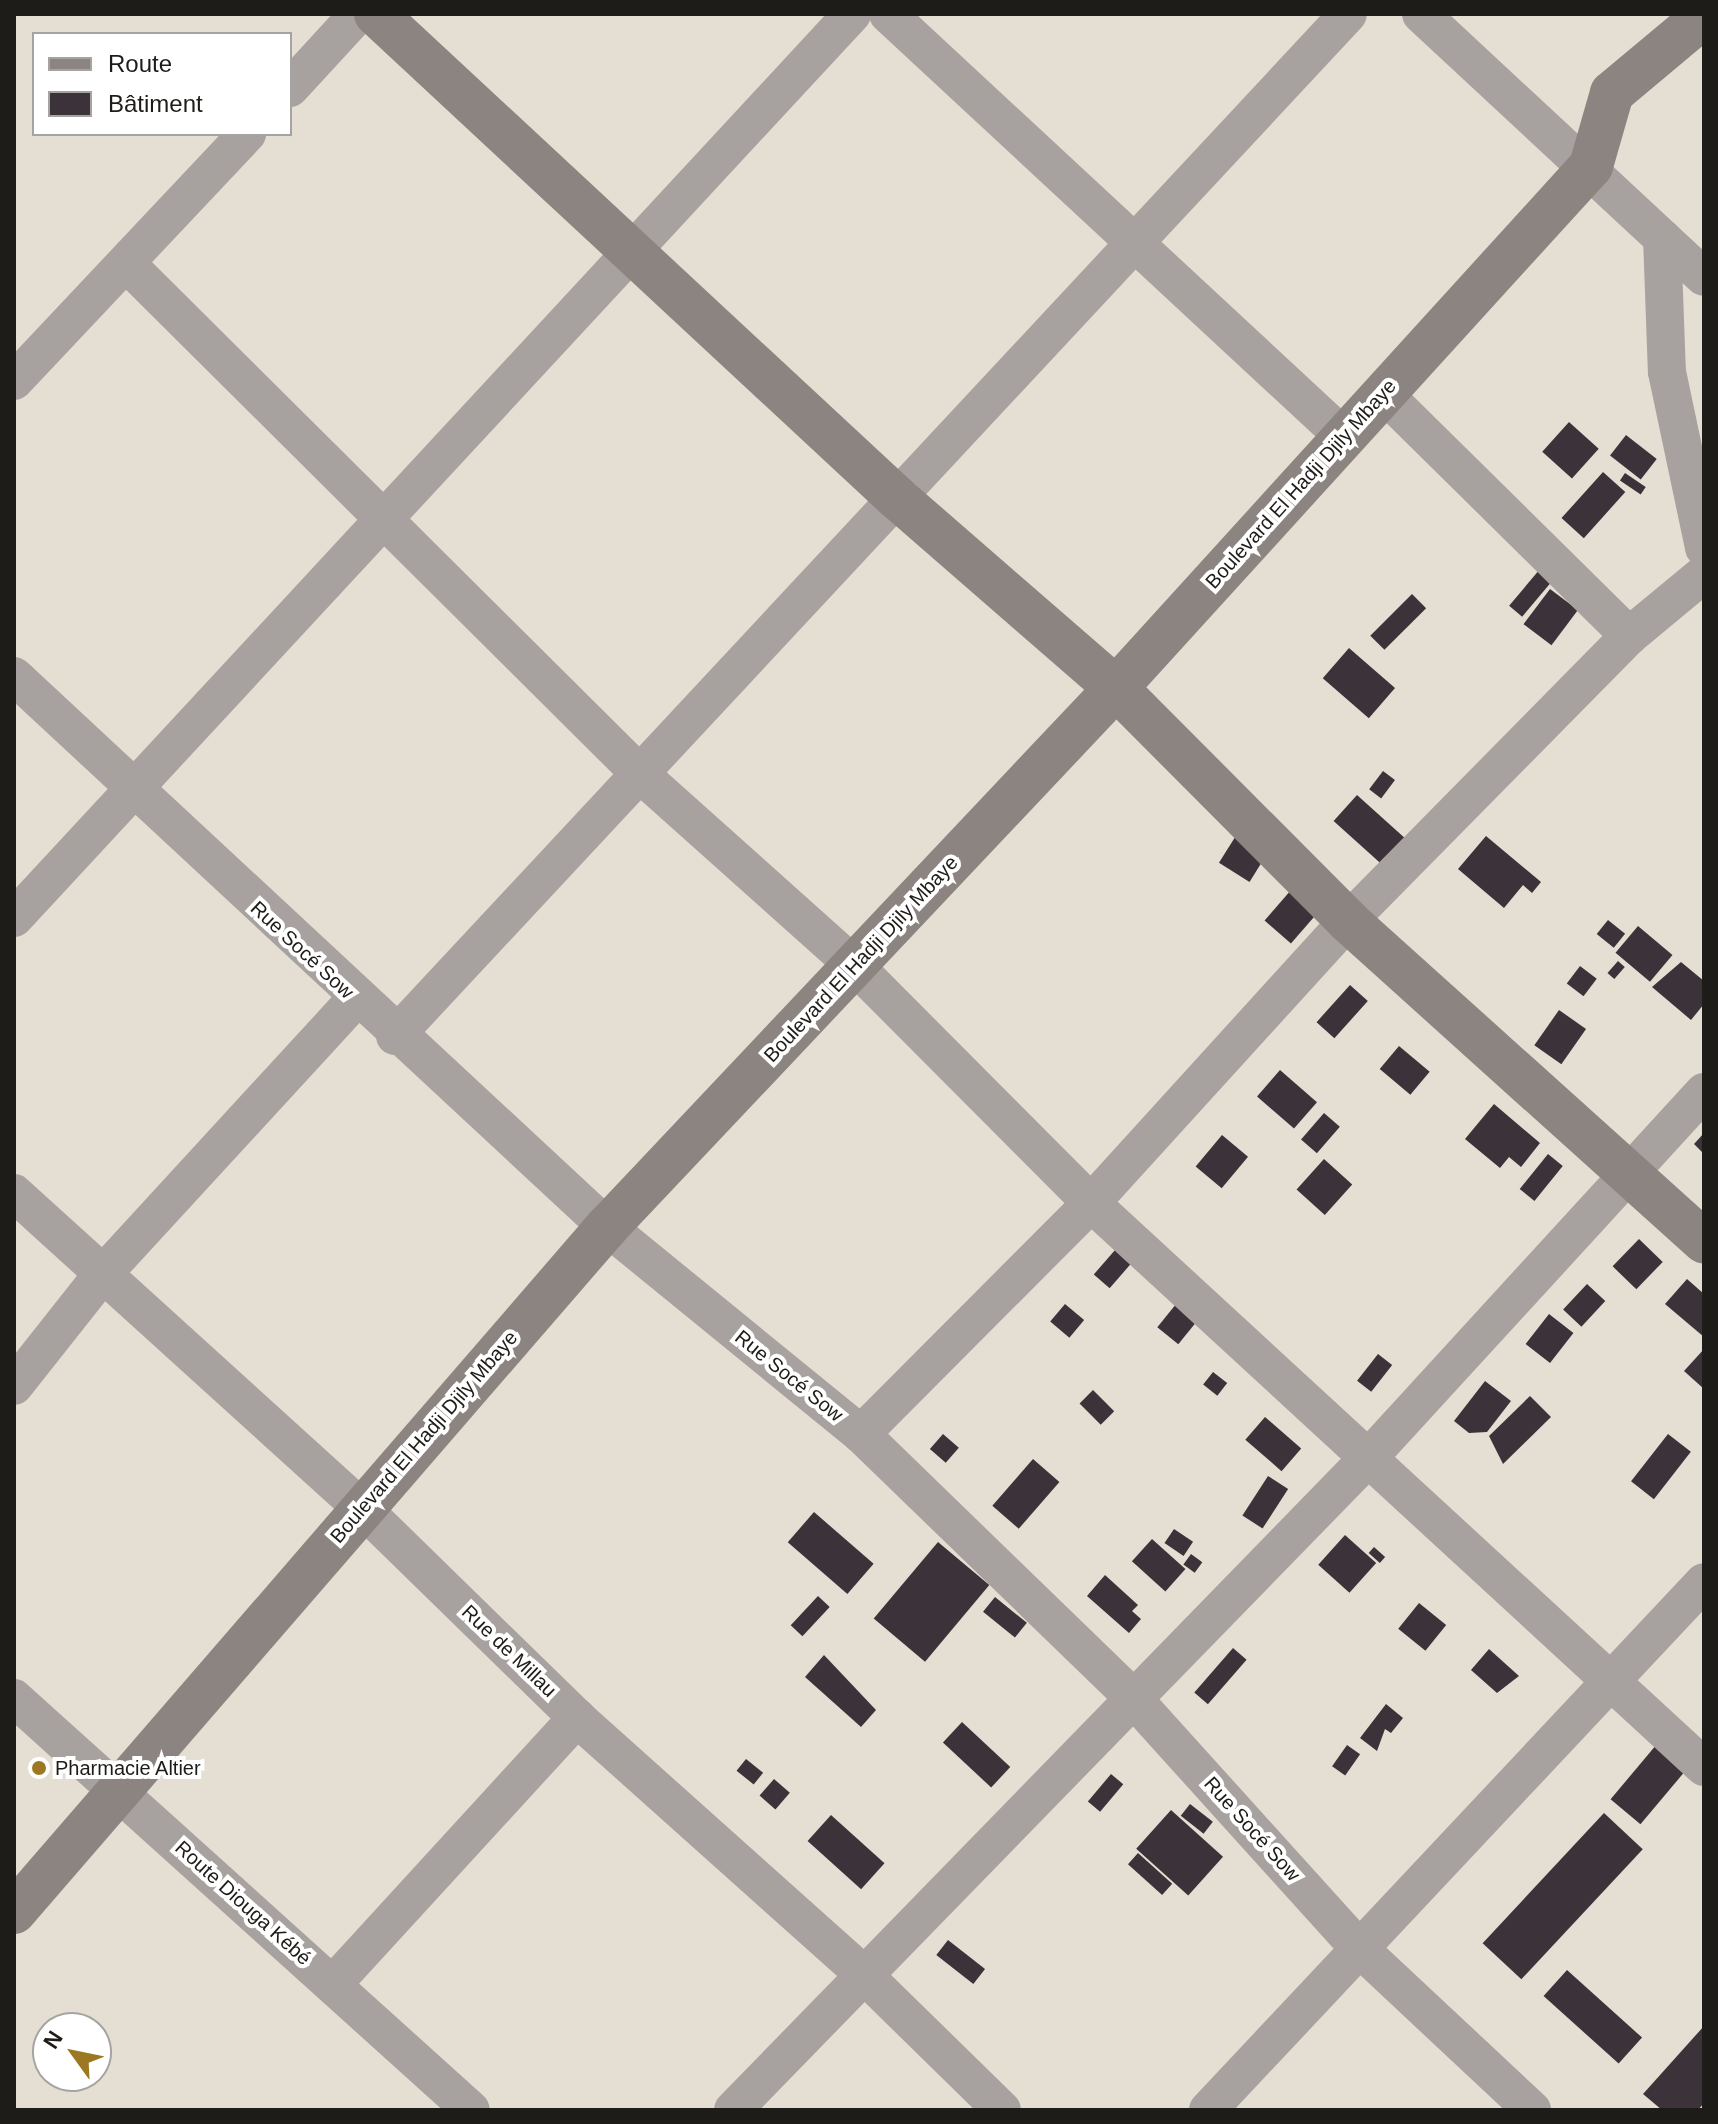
<!DOCTYPE html>
<meta charset="utf-8">
<style>
body{margin:0}
#map{position:relative;width:1718px;height:2124px;overflow:hidden;background:#e5dfd3;font-family:Arial,sans-serif}
div>[style]{position:absolute}
.building>*{inset:0;background:#3c333a;transform-origin:0 0}
.street>*{height:38px;margin:-19px;padding:0 19px;transform-origin:19px;border-radius:19px;background:#a7a29f}
.secondary>*{height:44px;margin:-22px;padding:0 22px;transform-origin:22px;border-radius:22px;background:#8c8480}
.dots>*{width:22px;height:22px;translate:-50% -50%;box-sizing:border-box;border:4px solid #fff;border-radius:50%}
span{translate:-50% -50%;white-space:nowrap;text-align:center;line-height:1.15;-webkit-text-stroke:8px #fff;paint-order:stroke}
.street-label{font-size:20px;color:#1e1c18}
.poi-label{font-size:20px;color:#1e1c18}
.left{translate:0 -50%;text-align:left}
.frame{position:absolute;inset:0;border:16px solid #1e1c18;pointer-events:none}
.legend{position:absolute;left:32px;top:32px;width:260px;height:104px;box-sizing:border-box;background:#fff;border:2px solid #a5a4a3;margin:0;padding:10px 14px;list-style:none;font-size:24px;color:#1e1c18}
.legend li{display:flex;align-items:center;gap:16px;height:40px}
.legend b{width:40px;border:2px solid #a5a4a3}
.north{position:absolute;left:32px;top:2012px;width:80px;height:80px;box-sizing:border-box;background:#fff;border:2px solid #a5a4a3;border-radius:50%;rotate:303deg;font-size:22px;font-weight:700;line-height:32px;text-align:center;color:#1e1c18}
.north::after{content:'';display:block;margin:auto;width:28px;height:36px;background:#9c7823;clip-path:polygon(50% 0,100% 100%,50% 72%,0 100%)}
</style>
<div id="map">
<div class="building">
<i style="left:1569px;top:422px;width:40px;height:40px;rotate:42deg"></i>
<i style="left:1626px;top:435px;width:39px;height:26px;rotate:38deg"></i>
<i style="left:1603px;top:472px;width:30px;height:62px;rotate:42deg"></i>
<i style="left:1625px;top:473px;width:25px;height:9px;rotate:34deg"></i>
<i style="left:1540px;top:569px;width:17px;height:48px;rotate:40deg"></i>
<i style="left:1550px;top:589px;width:35px;height:44px;rotate:37deg"></i>
<i style="left:1412px;top:594px;width:20px;height:59px;rotate:45deg"></i>
<i style="left:1349px;top:648px;width:61px;height:40px;rotate:41deg"></i>
<i style="left:1383px;top:771px;width:15px;height:23px;rotate:37deg"></i>
<i style="left:1357px;top:795px;width:77px;height:35px;rotate:42deg"></i>
<i style="left:1237px;top:834px;width:36px;height:34px;rotate:32deg"></i>
<i style="clip-path:polygon(1486px 836px,1541px 882px,1532px 893px,1523px 885px,1504px 908px,1458px 869px)"></i>
<i style="left:1298px;top:882px;width:35px;height:51px;rotate:41deg"></i>
<i style="left:1608px;top:920px;width:22px;height:18px;rotate:39deg"></i>
<i style="left:1638px;top:926px;width:45px;height:35px;rotate:40deg"></i>
<i style="left:1618px;top:961px;width:9px;height:16px;rotate:41deg"></i>
<i style="clip-path:polygon(1681px 962px,1704px 981px,1704px 1004px,1691px 1020px,1652px 987px)"></i>
<i style="left:1580px;top:966px;width:21px;height:22px;rotate:37deg"></i>
<i style="left:1350px;top:985px;width:24px;height:50px;rotate:42deg"></i>
<i style="left:1559px;top:1010px;width:33px;height:43px;rotate:35deg"></i>
<i style="left:1399px;top:1046px;width:40px;height:30px;rotate:40deg"></i>
<i style="left:1280px;top:1070px;width:49px;height:35px;rotate:41deg"></i>
<i style="clip-path:polygon(1494px 1104px,1540px 1143px,1521px 1167px,1509px 1157px,1500px 1168px,1465px 1139px)"></i>
<i style="left:1324px;top:1113px;width:21px;height:35px;rotate:41deg"></i>
<i style="clip-path:polygon(1704px 1133px,1704px 1154px,1694px 1144px)"></i>
<i style="left:1222px;top:1135px;width:34px;height:41px;rotate:40deg"></i>
<i style="left:1548px;top:1154px;width:19px;height:45px;rotate:39deg"></i>
<i style="left:1324px;top:1159px;width:38px;height:41px;rotate:42deg"></i>
<i style="left:1639px;top:1239px;width:33px;height:38px;rotate:44deg"></i>
<i style="left:1122px;top:1242px;width:21px;height:43px;rotate:41deg"></i>
<i style="clip-path:polygon(1687px 1279px,1704px 1294px,1704px 1337px,1665px 1304px)"></i>
<i style="left:1587px;top:1284px;width:25px;height:35px;rotate:43deg"></i>
<i style="left:1185px;top:1293px;width:27px;height:44px;rotate:39deg"></i>
<i style="left:1065px;top:1304px;width:25px;height:23px;rotate:40deg"></i>
<i style="left:1549px;top:1314px;width:31px;height:38px;rotate:38deg"></i>
<i style="clip-path:polygon(1704px 1349px,1704px 1389px,1684px 1371px)"></i>
<i style="left:1378px;top:1354px;width:18px;height:34px;rotate:38deg"></i>
<i style="left:1213px;top:1372px;width:18px;height:16px;rotate:38deg"></i>
<i style="clip-path:polygon(1485px 1381px,1511px 1401px,1487px 1432px,1469px 1433px,1454px 1421px)"></i>
<i style="left:1093px;top:1390px;width:30px;height:19px;rotate:45deg"></i>
<i style="clip-path:polygon(1530px 1396px,1551px 1417px,1503px 1464px,1489px 1436px)"></i>
<i style="left:1265px;top:1417px;width:48px;height:30px;rotate:41deg"></i>
<i style="left:943px;top:1434px;width:21px;height:20px;rotate:41deg"></i>
<i style="left:1668px;top:1434px;width:29px;height:60px;rotate:38deg"></i>
<i style="left:1033px;top:1459px;width:35px;height:62px;rotate:41deg"></i>
<i style="left:1268px;top:1476px;width:24px;height:47px;rotate:33deg"></i>
<i style="left:814px;top:1512px;width:79px;height:40px;rotate:41deg"></i>
<i style="left:1174px;top:1529px;width:23px;height:17px;rotate:34deg"></i>
<i style="left:1345px;top:1535px;width:42px;height:40px;rotate:42deg"></i>
<i style="left:1152px;top:1539px;width:45px;height:30px;rotate:42deg"></i>
<i style="left:938px;top:1542px;width:67px;height:100px;rotate:40deg"></i>
<i style="left:1374px;top:1547px;width:15px;height:8px;rotate:42deg"></i>
<i style="left:1191px;top:1554px;width:14px;height:13px;rotate:36deg"></i>
<i style="clip-path:polygon(1105px 1575px,1138px 1605px,1132px 1611px,1141px 1619px,1129px 1633px,1087px 1596px)"></i>
<i style="left:818px;top:1596px;width:16px;height:40px;rotate:43deg"></i>
<i style="left:995px;top:1597px;width:41px;height:19px;rotate:39deg"></i>
<i style="left:1419px;top:1603px;width:35px;height:33px;rotate:39deg"></i>
<i style="left:1233px;top:1648px;width:18px;height:59px;rotate:41deg"></i>
<i style="clip-path:polygon(1489px 1649px,1519px 1676px,1497px 1693px,1471px 1670px)"></i>
<i style="clip-path:polygon(824px 1655px,876px 1710px,861px 1727px,805px 1677px)"></i>
<i style="clip-path:polygon(1386px 1704px,1403px 1718px,1391px 1733px,1385px 1729px,1377px 1751px,1360px 1738px)"></i>
<i style="left:962px;top:1722px;width:66px;height:28px;rotate:43deg"></i>
<i style="left:1662px;top:1738px;width:39px;height:80px;rotate:40deg"></i>
<i style="left:1347px;top:1745px;width:16px;height:26px;rotate:35deg"></i>
<i style="left:746px;top:1759px;width:22px;height:15px;rotate:39deg"></i>
<i style="left:1111px;top:1774px;width:16px;height:36px;rotate:40deg"></i>
<i style="left:774px;top:1779px;width:21px;height:22px;rotate:41deg"></i>
<i style="left:1190px;top:1804px;width:29px;height:15px;rotate:38deg"></i>
<i style="left:1171px;top:1810px;width:70px;height:52px;rotate:42deg"></i>
<i style="left:1604px;top:1813px;width:53px;height:178px;rotate:43deg"></i>
<i style="left:831px;top:1815px;width:72px;height:35px;rotate:42deg"></i>
<i style="left:1138px;top:1853px;width:46px;height:15px;rotate:42deg"></i>
<i style="left:948px;top:1940px;width:47px;height:19px;rotate:38deg"></i>
<i style="left:1567px;top:1970px;width:101px;height:35px;rotate:42deg"></i>
<i style="clip-path:polygon(1704px 2026px,1704px 2103px,1698px 2110px,1662px 2110px,1643px 2094px)"></i>
</div>
<div class="street">
<i style="left:888px;top:14px;width:621px;rotate:42.85deg"></i>
<i style="left:1421px;top:14px;width:386px;rotate:42.9deg"></i>
<i style="left:290px;top:88px;width:100px;rotate:-47.4deg"></i>
<i style="left:1662px;top:238px;width:134px;rotate:87.9deg"></i>
<i style="left:1667px;top:372px;width:180px;rotate:78.1deg"></i>
<i style="left:127px;top:264px;width:722px;rotate:44.83deg"></i>
<i style="left:639px;top:773px;width:290px;rotate:41.8deg"></i>
<i style="left:855px;top:966px;width:334px;rotate:45.1deg"></i>
<i style="left:1091px;top:1203px;width:833px;rotate:42.62deg"></i>
<i style="left:14px;top:381px;width:340px;rotate:-46.7deg"></i>
<i style="left:1383px;top:393px;width:346px;rotate:44.6deg"></i>
<i style="left:14px;top:676px;width:809px;rotate:42.9deg"></i>
<i style="left:607px;top:1227px;width:328px;rotate:39.2deg"></i>
<i style="left:861px;top:1434px;width:376px;rotate:44.1deg"></i>
<i style="left:1131px;top:1696px;width:340px;rotate:47.9deg"></i>
<i style="left:1359px;top:1948px;width:237px;rotate:43.1deg"></i>
<i style="left:14px;top:918px;width:1233px;rotate:-47.17deg"></i>
<i style="left:395px;top:1036px;width:1397px;rotate:-47deg"></i>
<i style="left:14px;top:1193px;width:469px;rotate:42.2deg"></i>
<i style="left:362px;top:1508px;width:301px;rotate:44.3deg"></i>
<i style="left:577px;top:1718px;width:382px;rotate:41.8deg"></i>
<i style="left:862px;top:1973px;width:196px;rotate:44.4deg"></i>
<i style="left:14px;top:1386px;width:140px;rotate:-51.7deg"></i>
<i style="left:101px;top:1276px;width:375px;rotate:-47.4deg"></i>
<i style="left:861px;top:1434px;width:326px;rotate:-45.1deg"></i>
<i style="left:1091px;top:1203px;width:382px;rotate:-47.7deg"></i>
<i style="left:1348px;top:921px;width:400px;rotate:-45.4deg"></i>
<i style="left:1629px;top:636px;width:97px;rotate:-39.6deg"></i>
<i style="left:14px;top:1698px;width:615px;rotate:42.04deg"></i>
<i style="left:334px;top:1983px;width:360px;rotate:-47.5deg"></i>
<i style="left:733px;top:2110px;width:916px;rotate:-45.75deg"></i>
<i style="left:1372px;top:1454px;width:491px;rotate:-47.5deg"></i>
<i style="left:1208px;top:2110px;width:724px;rotate:-46.79deg"></i>
</div>
<div class="secondary">
<i style="left:376px;top:14px;width:710px;rotate:42.89deg"></i>
<i style="left:896px;top:497px;width:291px;rotate:41deg"></i>
<i style="left:1116px;top:688px;width:329px;rotate:45.1deg"></i>
<i style="left:1348px;top:921px;width:479px;rotate:42deg"></i>
<i style="left:14px;top:1912px;width:906px;rotate:-49.12deg"></i>
<i style="left:607px;top:1227px;width:741px;rotate:-46.64deg"></i>
<i style="left:1116px;top:688px;width:706px;rotate:-47.7deg"></i>
<i style="left:1591px;top:166px;width:76px;rotate:-74deg"></i>
<i style="left:1612px;top:93px;width:120px;rotate:-39.9deg"></i>
</div>
<div class="dots">
<i style="left:39px;top:1768px;background:#9c7823"></i>
</div>
<div class="street-label">
<span style="left:1301px;top:484px;rotate:-48deg">Boulevard El Hadji Djily Mbaye</span>
<span style="left:302px;top:950px;rotate:43deg">Rue Socé Sow</span>
<span style="left:861px;top:959px;rotate:-47deg">Boulevard El Hadji Djily Mbaye</span>
<span style="left:789px;top:1376px;rotate:39deg">Rue Socé Sow</span>
<span style="left:424px;top:1437px;rotate:-49deg">Boulevard El Hadji Djily Mbaye</span>
<span style="left:509px;top:1651px;rotate:44deg">Rue de Millau</span>
<span style="left:1252px;top:1829px;rotate:48deg">Rue Socé Sow</span>
<span style="left:243px;top:1903px;rotate:42deg">Route Diouga Kébé</span>
</div>
<div class="poi-label">
<span class="left" style="left:55px;top:1768px">Pharmacie Altier</span>
</div>
<div class="frame"></div>
<ul class="legend">
<li><b style="height:10px;background:#8c8480"></b>Route</li>
<li><b style="height:22px;background:#3c333a"></b>Bâtiment</li>
</ul>
<div class="north">N</div>
</div>
